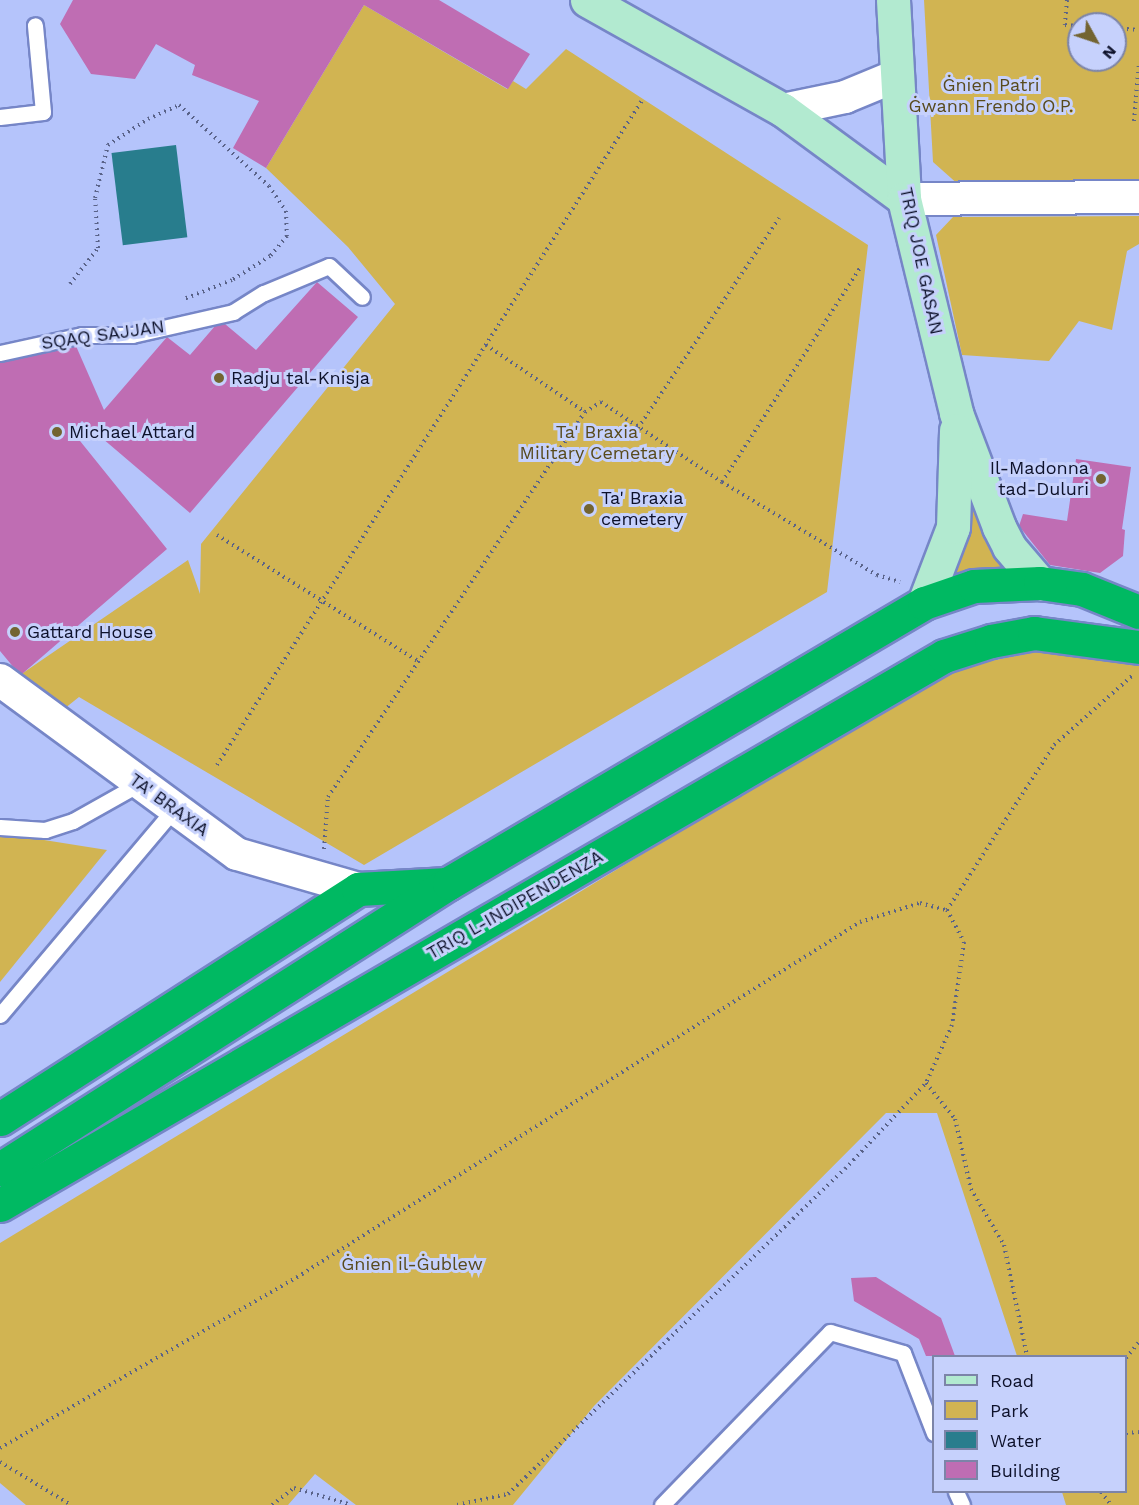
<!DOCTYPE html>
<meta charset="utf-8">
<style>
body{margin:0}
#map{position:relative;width:1139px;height:1505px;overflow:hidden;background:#b5c4fb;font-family:"Work Sans",sans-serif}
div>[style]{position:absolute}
.green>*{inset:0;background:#d1b452}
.water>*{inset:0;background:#287d8d;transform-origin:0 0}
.building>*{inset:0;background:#bf6db3}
.path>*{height:4px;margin-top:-2px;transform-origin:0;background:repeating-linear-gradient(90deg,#596288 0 1.5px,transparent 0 6px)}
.roads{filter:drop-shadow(2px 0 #7686c7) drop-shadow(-2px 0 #7686c7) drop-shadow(0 2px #7686c7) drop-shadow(0 -2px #7686c7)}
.lane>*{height:15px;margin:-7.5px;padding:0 7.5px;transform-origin:7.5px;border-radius:7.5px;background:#fff}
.street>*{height:32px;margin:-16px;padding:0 16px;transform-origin:16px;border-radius:16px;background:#fff}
.secondary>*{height:33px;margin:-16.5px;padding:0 16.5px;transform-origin:16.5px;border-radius:16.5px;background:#b2ead0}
.highway>*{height:33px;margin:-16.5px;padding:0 16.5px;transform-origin:16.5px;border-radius:16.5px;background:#00b962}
.dots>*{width:16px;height:16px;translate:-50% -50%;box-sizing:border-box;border:3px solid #c6d1fc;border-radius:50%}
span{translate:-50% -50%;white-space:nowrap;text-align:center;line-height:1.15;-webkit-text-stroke:6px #c6d1fc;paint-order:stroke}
.park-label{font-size:18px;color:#584a1c}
.street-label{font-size:18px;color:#0d112a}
.poi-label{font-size:18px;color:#0d112a}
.left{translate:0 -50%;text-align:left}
.right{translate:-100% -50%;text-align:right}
.legend{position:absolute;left:932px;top:1355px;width:195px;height:138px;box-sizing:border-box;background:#c6d1fc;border:2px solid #7c84a8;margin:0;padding:8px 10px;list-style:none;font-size:18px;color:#0d112a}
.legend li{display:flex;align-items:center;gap:12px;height:30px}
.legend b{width:30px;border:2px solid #7c84a8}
.north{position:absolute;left:1067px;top:12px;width:60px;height:60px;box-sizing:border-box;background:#c6d1fc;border:2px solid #7c84a8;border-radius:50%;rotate:130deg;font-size:16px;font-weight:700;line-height:24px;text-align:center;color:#0d112a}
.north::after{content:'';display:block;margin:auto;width:21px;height:27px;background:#736431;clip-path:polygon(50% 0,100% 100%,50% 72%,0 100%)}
</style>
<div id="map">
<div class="green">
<i style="clip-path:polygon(evenodd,924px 0,1139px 0,1139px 184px,960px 186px,933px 162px,924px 0,1079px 24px,1115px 24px,1115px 60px,1079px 60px,1079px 24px)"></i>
<i style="clip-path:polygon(364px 5px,507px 89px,513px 81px,526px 89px,566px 49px,868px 245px,827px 592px,364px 865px,79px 697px,54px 717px,20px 675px,188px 560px,200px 594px,201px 544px,395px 304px,348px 247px,266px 168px)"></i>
<i style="clip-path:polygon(1139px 216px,1139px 244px,1127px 251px,1112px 330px,1079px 321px,1049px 361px,962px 355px,936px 235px,953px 217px)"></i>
<i style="clip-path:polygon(964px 456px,980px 526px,1010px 568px,952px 582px,967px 529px)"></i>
<i style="clip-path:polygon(1041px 651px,1139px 660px,1139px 1505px,1066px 1505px,1062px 1492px,1126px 1492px,1126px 1356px,1017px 1356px,937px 1113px,886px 1113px,594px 1406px,513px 1505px,356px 1505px,315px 1474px,288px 1505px,26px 1505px,0 1483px,0 1243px,900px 698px,965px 666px)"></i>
<i style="clip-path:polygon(0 833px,107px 850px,0 982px)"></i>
</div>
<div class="water">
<i style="left:176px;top:145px;width:93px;height:65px;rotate:83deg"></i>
</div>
<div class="building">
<i style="clip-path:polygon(73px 0,439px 0,530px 54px,508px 89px,364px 5px,266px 168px,233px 148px,259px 101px,192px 75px,195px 65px,156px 44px,135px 79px,91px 74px,60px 24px)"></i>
<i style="clip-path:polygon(317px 282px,358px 317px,190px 513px,82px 421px,72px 431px,167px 549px,22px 674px,15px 669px,0 651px,0 363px,76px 346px,104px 410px,167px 337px,190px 355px,215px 326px,225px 324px,256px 350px)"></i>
<i style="clip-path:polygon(1076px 459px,1131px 467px,1122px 529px,1125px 530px,1123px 556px,1100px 573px,1050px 565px,1019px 526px,1023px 514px,1067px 521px)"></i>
<i style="clip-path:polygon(876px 1277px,941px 1318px,955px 1356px,926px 1356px,919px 1339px,854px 1301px,851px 1278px)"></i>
</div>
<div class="path">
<i style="left:1067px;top:0;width:25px;rotate:95deg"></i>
<i style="left:1065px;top:25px;width:14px;rotate:4deg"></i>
<i style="left:1115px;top:28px;width:24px;rotate:5deg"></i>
<i style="left:1134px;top:121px;width:58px;rotate:-85.1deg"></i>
<i style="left:70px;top:284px;width:46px;rotate:-52.1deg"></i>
<i style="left:98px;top:248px;width:50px;rotate:-93.4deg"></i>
<i style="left:95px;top:198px;width:55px;rotate:-76.2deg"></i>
<i style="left:108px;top:145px;width:48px;rotate:-33deg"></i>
<i style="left:148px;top:119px;width:34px;rotate:-24deg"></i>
<i style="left:179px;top:105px;width:121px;rotate:42deg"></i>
<i style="left:269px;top:186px;width:30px;rotate:56deg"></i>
<i style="left:286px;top:211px;width:25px;rotate:88deg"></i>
<i style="left:287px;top:236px;width:26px;rotate:130deg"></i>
<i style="left:270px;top:256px;width:45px;rotate:147.7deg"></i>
<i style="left:232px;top:280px;width:52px;rotate:158.4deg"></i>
<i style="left:486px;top:345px;width:120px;rotate:34.1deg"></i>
<i style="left:585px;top:412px;width:19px;rotate:-32deg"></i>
<i style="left:601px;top:402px;width:145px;rotate:33.5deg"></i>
<i style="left:722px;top:482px;width:181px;rotate:31deg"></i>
<i style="left:877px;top:575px;width:24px;rotate:17deg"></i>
<i style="left:638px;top:428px;width:253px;rotate:-56.1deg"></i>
<i style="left:722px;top:482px;width:257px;rotate:-57.2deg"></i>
<i style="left:217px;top:535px;width:237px;rotate:32.1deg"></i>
<i style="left:217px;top:765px;width:791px;rotate:-57.4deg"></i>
<i style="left:324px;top:849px;width:52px;rotate:-85.6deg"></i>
<i style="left:328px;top:797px;width:463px;rotate:-56.3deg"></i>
<i style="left:947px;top:910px;width:197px;rotate:-57deg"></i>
<i style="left:1054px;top:745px;width:104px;rotate:-41.5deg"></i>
<i style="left:1126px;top:1358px;width:21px;rotate:-51deg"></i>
<i style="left:1126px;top:1433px;width:13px;rotate:-4deg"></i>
<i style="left:0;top:1448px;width:349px;rotate:-29.9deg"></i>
<i style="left:302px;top:1274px;width:660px;rotate:-32.24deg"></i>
<i style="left:860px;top:922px;width:63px;rotate:-17.6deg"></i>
<i style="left:920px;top:903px;width:28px;rotate:15deg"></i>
<i style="left:947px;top:910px;width:36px;rotate:62deg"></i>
<i style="left:964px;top:942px;width:84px;rotate:98.2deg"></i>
<i style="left:952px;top:1025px;width:64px;rotate:114.1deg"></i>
<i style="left:0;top:1462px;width:83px;rotate:31.2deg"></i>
<i style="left:1101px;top:1492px;width:16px;rotate:52deg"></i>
<i style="left:272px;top:1505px;width:28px;rotate:-38deg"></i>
<i style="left:294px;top:1488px;width:60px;rotate:16.3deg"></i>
<i style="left:457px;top:1505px;width:52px;rotate:-12.2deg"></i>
<i style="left:508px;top:1494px;width:468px;rotate:-44deg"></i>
<i style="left:845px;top:1169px;width:118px;rotate:-46.7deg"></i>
<i style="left:926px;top:1083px;width:46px;rotate:51.1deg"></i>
<i style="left:955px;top:1119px;width:72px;rotate:77.1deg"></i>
<i style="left:971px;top:1189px;width:65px;rotate:59.5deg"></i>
<i style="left:1004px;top:1245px;width:113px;rotate:78.3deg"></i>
</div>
<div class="roads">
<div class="lane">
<i style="left:0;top:117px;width:43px;rotate:-6.6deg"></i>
<i style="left:43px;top:112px;width:87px;rotate:-95.3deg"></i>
<i style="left:0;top:353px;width:84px;rotate:-12.4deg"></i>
<i style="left:82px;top:335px;width:50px"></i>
<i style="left:132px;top:335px;width:104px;rotate:-12.8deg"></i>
<i style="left:233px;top:312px;width:36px;rotate:-32deg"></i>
<i style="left:264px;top:293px;width:70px;rotate:-22.6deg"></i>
<i style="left:329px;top:266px;width:45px;rotate:43.2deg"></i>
<i style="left:0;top:827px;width:45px;rotate:3.8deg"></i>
<i style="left:45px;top:830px;width:29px;rotate:-18deg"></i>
<i style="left:73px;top:821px;width:76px;rotate:-29.3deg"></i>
<i style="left:0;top:1015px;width:270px;rotate:-49.8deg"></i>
<i style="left:956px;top:1492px;width:14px;rotate:65deg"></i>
<i style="left:662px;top:1505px;width:241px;rotate:-45.8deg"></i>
<i style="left:830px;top:1332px;width:76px;rotate:16deg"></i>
<i style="left:903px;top:1353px;width:86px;rotate:68.8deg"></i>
</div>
<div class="street">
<i style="left:783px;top:110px;width:63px;rotate:-11.8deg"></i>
<i style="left:845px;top:97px;width:57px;rotate:-22.5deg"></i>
<i style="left:904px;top:199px;width:235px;rotate:-0.5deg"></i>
<i style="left:0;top:680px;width:294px;rotate:36.3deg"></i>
<i style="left:237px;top:854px;width:126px;rotate:16.1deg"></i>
</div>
<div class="secondary">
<i style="left:587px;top:0;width:225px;rotate:29.3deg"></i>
<i style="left:783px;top:110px;width:150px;rotate:36.3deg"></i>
<i style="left:893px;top:0;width:199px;rotate:86.8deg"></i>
<i style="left:904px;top:199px;width:220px;rotate:76.3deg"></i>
<i style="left:956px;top:413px;width:122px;rotate:69.3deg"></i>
<i style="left:999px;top:527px;width:22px;rotate:63deg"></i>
<i style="left:1009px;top:547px;width:48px;rotate:49.3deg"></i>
<i style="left:924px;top:603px;width:81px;rotate:-69.1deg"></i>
<i style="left:953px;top:527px;width:97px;rotate:-88.2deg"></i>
</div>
<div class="highway">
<i style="left:0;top:1119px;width:426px;rotate:-32.7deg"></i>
<i style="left:358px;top:889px;width:89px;rotate:-3.2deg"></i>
<i style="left:0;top:1169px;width:532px;rotate:-32.5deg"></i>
<i style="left:449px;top:883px;width:551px;rotate:-30.52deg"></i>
<i style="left:924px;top:603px;width:53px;rotate:-18.8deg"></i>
<i style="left:974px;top:586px;width:66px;rotate:-2.6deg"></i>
<i style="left:1040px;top:583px;width:42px;rotate:8.1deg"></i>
<i style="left:1082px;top:589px;width:61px;rotate:22deg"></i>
<i style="left:0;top:1205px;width:1092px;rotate:-30.18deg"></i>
<i style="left:944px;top:656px;width:49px;rotate:-17.7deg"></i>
<i style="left:991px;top:641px;width:44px;rotate:-10.5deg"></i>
<i style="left:1034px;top:633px;width:106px;rotate:7.6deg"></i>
</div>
</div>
<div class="dots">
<i style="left:219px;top:378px;background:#736431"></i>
<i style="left:57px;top:432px;background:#736431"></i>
<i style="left:1101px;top:479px;background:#736431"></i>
<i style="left:589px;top:509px;background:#736431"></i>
<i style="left:15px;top:632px;background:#736431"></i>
</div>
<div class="park-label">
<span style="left:991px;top:96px">Ġnien Patri<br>Ġwann Frendo O.P.</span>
<span style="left:597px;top:443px">Ta' Braxia<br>Military Cemetary</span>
<span style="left:412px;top:1264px">Ġnien il-Ġublew</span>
</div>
<div class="street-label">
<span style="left:921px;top:261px;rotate:78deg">TRIQ JOE GASAN</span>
<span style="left:103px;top:335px;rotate:-8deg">SQAQ SAJJAN</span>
<span style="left:169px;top:805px;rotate:36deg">TA' BRAXIA</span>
<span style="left:515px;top:905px;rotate:-30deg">TRIQ L-INDIPENDENZA</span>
</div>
<div class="poi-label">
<span class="left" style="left:231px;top:378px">Radju tal-Knisja</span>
<span class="left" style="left:69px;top:432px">Michael Attard</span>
<span class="right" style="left:1089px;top:479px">Il-Madonna<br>tad-Duluri</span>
<span class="left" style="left:601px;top:509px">Ta' Braxia<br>cemetery</span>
<span class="left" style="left:27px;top:632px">Gattard House</span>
</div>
<ul class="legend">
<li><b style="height:8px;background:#b2ead0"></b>Road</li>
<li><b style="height:16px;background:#d1b452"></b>Park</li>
<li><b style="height:16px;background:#287d8d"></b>Water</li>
<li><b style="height:16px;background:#bf6db3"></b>Building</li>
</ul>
<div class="north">N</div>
</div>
